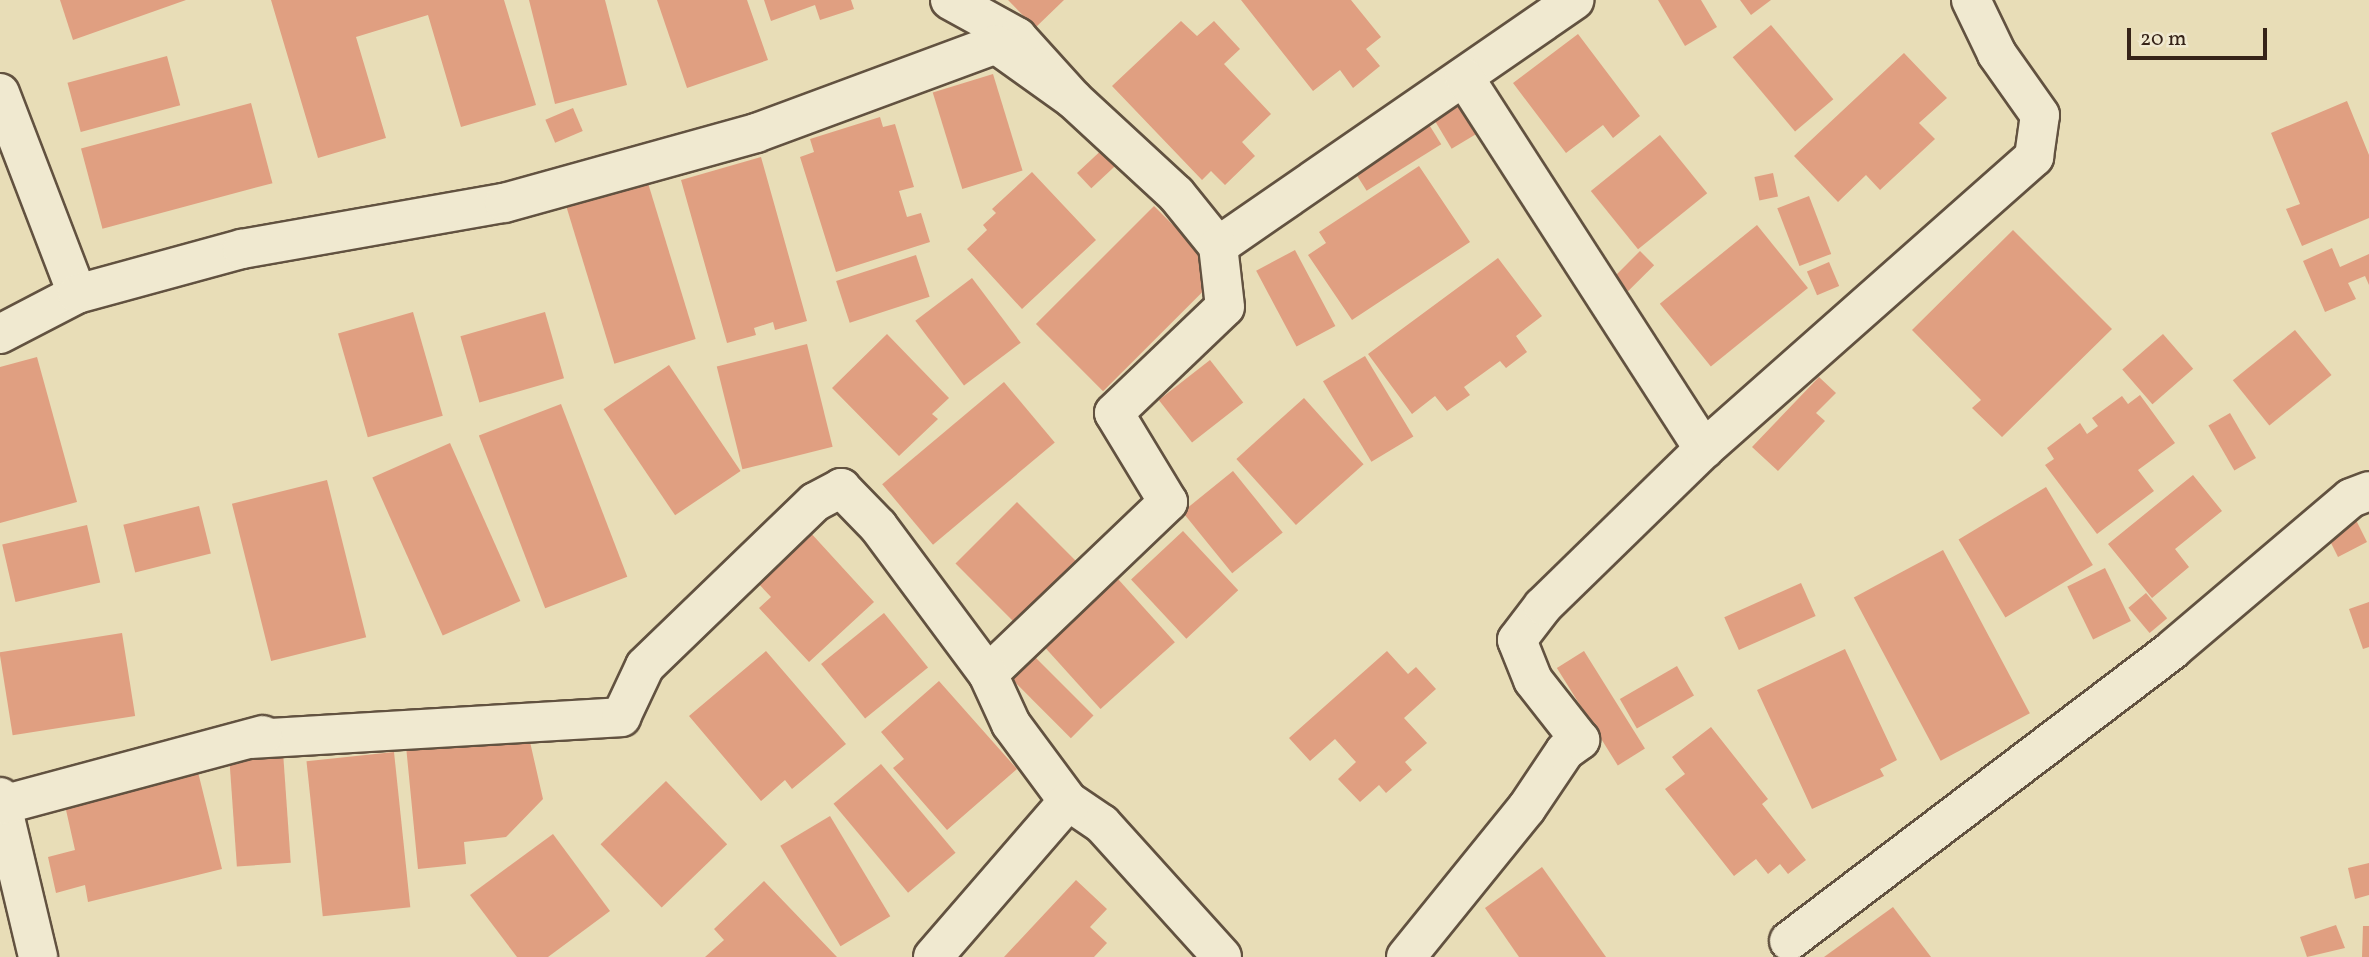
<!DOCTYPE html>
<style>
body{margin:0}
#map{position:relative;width:2369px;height:957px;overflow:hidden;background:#e8ddb7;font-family:Vollkorn,serif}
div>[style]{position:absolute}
.building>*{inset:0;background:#e09f81;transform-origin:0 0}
.roads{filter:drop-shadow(2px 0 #625240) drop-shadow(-2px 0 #625240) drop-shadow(0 2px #625240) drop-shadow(0 -2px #625240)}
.minor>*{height:38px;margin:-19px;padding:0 19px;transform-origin:19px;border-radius:19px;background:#f0e9d0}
span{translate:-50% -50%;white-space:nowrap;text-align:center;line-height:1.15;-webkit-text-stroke:6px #f0e9d0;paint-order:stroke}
.scale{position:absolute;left:2127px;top:28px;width:140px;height:32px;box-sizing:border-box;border:4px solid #362318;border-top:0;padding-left:9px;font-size:21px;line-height:24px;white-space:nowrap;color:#362318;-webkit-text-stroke:5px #f0e9d0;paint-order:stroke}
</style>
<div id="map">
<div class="building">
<i style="clip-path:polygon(60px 0,186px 0,73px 40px)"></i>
<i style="clip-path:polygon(271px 0,504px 0,536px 105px,461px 127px,428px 15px,356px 37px,386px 138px,318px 158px)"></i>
<i style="clip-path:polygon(529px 0,605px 0,627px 85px,555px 104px)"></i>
<i style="clip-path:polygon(657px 0,747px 0,768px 60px,687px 88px)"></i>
<i style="clip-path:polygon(764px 0,851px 0,854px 9px,820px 20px,815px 5px,771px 21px)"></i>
<i style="clip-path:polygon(1008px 0,1064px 0,1035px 28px)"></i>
<i style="clip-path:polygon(1241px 0,1351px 0,1381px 37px,1366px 49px,1380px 66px,1353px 88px,1340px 70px,1313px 91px)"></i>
<i style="clip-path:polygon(1658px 0,1701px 0,1717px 27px,1685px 46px)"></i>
<i style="clip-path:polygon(1740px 0,1771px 0,1751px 15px)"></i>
<i style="clip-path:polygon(1181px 21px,1197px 36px,1214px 21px,1240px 49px,1224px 64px,1271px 114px,1242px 142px,1255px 156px,1225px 185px,1211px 171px,1202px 180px,1112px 86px)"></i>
<i style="left:1771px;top:25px;width:97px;height:50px;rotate:50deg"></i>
<i style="clip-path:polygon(1578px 34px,1640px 116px,1613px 138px,1603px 125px,1566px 153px,1513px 83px)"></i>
<i style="clip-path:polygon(1904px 53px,1947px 98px,1919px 123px,1935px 139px,1880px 190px,1866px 175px,1838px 202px,1794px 156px)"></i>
<i style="left:167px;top:56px;width:51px;height:103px;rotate:75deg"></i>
<i style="left:993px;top:74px;width:101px;height:63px;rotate:73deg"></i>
<i style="left:1459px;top:93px;width:44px;height:35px;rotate:59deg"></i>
<i style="clip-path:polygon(2347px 101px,2369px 155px,2369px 218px,2302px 246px,2286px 209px,2300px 204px,2271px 133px)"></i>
<i style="left:251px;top:103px;width:83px;height:176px;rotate:75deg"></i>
<i style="left:573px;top:108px;width:25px;height:30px;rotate:67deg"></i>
<i style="clip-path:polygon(880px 117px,883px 127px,895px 124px,914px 187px,899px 191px,907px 217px,921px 213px,930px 242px,836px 272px,800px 157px,814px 152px,810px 139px)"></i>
<i style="left:1428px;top:123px;width:25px;height:88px;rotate:58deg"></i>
<i style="left:1660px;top:135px;width:75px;height:89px;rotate:51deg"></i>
<i style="left:1107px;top:145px;width:21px;height:41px;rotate:47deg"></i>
<i style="clip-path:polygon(761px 157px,807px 321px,775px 330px,773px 322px,754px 328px,756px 335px,727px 343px,681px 180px)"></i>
<i style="clip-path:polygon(1419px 166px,1470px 242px,1352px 320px,1308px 255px,1326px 243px,1319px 232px)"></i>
<i style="clip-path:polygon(1032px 172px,1096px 240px,1022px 309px,967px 249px,987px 230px,983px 225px,996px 213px,992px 209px)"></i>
<i style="left:1773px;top:173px;width:24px;height:19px;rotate:78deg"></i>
<i style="left:648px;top:183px;width:163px;height:85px;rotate:73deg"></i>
<i style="left:1809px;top:196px;width:62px;height:34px;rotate:69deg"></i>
<i style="left:1154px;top:206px;width:95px;height:167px;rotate:45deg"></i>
<i style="left:1757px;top:225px;width:81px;height:125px;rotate:51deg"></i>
<i style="clip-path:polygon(2013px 230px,2112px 329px,2002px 437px,1972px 408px,1981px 400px,1912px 330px)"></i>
<i style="clip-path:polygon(2332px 248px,2340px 267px,2369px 254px,2369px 285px,2365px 276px,2348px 283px,2356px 299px,2325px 312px,2303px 261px)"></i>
<i style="left:1295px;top:250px;width:86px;height:44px;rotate:62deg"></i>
<i style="left:1640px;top:251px;width:20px;height:37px;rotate:45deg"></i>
<i style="left:916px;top:255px;width:44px;height:84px;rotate:72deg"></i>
<i style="clip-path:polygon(1498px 258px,1542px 316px,1516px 336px,1527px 352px,1506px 368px,1500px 361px,1464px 387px,1470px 395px,1447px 411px,1435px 396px,1412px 414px,1368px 354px)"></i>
<i style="left:1829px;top:262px;width:26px;height:24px;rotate:67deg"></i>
<i style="left:972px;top:278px;width:81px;height:71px;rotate:53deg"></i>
<i style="left:413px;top:312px;width:108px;height:78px;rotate:74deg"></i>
<i style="left:545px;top:312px;width:69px;height:88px;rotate:74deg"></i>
<i style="left:2295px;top:330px;width:58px;height:80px;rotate:51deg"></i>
<i style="clip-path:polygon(887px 334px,949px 398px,932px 414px,938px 419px,899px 456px,832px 388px)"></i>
<i style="left:2163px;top:334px;width:46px;height:54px;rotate:49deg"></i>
<i style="left:807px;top:344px;width:106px;height:93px;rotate:76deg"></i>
<i style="left:1365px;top:356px;width:94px;height:49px;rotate:59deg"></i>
<i style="clip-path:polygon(37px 357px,77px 502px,0 523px,0 367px)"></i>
<i style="left:1210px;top:360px;width:54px;height:65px;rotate:52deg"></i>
<i style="left:669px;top:365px;width:128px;height:79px;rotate:56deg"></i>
<i style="clip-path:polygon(1819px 377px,1836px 393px,1816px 413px,1825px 421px,1778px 471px,1752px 447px)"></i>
<i style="left:1004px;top:382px;width:79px;height:159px;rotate:50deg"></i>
<i style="clip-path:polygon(2140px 395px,2175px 443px,2138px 470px,2154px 491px,2097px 534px,2045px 465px,2054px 459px,2047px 448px,2080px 423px,2087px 434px,2098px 426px,2092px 418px,2122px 396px,2128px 404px)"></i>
<i style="left:1304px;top:398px;width:89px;height:91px;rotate:48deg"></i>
<i style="left:561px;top:404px;width:185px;height:88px;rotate:69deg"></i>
<i style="left:2230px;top:413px;width:52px;height:25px;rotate:60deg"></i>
<i style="left:450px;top:443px;width:173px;height:85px;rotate:66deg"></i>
<i style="left:1233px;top:471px;width:79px;height:65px;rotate:51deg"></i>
<i style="clip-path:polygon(2193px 475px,2222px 511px,2175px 549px,2189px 567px,2152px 598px,2108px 544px)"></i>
<i style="left:327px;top:480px;width:162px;height:98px;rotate:76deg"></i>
<i style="left:2046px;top:487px;width:91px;height:102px;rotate:59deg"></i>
<i style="left:1017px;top:502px;width:83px;height:87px;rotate:45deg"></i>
<i style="left:199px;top:506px;width:49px;height:78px;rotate:76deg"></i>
<i style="clip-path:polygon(2352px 512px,2367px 542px,2338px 557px,2329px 539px,2343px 531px,2337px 520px)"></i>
<i style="left:87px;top:525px;width:59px;height:87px;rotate:77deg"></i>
<i style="clip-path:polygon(809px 531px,874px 602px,809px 662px,759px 608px,771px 597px,755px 580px)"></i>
<i style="left:1183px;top:531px;width:81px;height:71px;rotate:47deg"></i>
<i style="left:1943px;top:550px;width:185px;height:101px;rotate:62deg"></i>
<i style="left:2105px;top:568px;width:59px;height:42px;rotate:64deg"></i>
<i style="left:1118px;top:579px;width:85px;height:100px;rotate:48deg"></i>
<i style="left:1801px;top:583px;width:36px;height:84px;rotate:66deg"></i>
<i style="left:2146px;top:593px;width:33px;height:23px;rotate:50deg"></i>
<i style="clip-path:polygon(2369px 602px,2369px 647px,2363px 649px,2349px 609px)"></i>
<i style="left:884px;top:613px;width:70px;height:81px;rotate:51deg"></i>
<i style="left:122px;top:633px;width:84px;height:124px;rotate:81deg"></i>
<i style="clip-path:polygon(1845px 649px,1897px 760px,1880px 769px,1884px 776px,1812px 809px,1757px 690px)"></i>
<i style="clip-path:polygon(766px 651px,846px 744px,792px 789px,785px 780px,761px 801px,689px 716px)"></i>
<i style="clip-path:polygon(1387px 651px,1408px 674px,1416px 667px,1436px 689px,1404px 718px,1427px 743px,1405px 762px,1412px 770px,1386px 793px,1379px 785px,1360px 802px,1338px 779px,1356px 762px,1335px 739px,1310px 761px,1289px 738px)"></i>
<i style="left:1584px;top:651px;width:115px;height:32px;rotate:58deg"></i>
<i style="left:1032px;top:654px;width:87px;height:32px;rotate:45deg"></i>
<i style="left:1677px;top:666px;width:34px;height:66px;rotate:60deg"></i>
<i style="clip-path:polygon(939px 681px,1017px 769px,947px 830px,893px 768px,904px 759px,881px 732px)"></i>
<i style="clip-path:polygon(1711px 727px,1768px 799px,1762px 804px,1806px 860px,1788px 874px,1780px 864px,1768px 874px,1756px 859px,1734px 876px,1665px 789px,1685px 774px,1672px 757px)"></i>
<i style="clip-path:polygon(528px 733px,543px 799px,506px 837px,464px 842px,466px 864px,418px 869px,406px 746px)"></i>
<i style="left:283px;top:752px;width:111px;height:54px;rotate:86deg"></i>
<i style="left:394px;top:752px;width:156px;height:88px;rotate:84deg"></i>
<i style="left:881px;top:764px;width:116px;height:62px;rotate:50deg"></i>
<i style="clip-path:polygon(197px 768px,222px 869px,88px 902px,85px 885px,56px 893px,48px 857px,75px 850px,64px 801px)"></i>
<i style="left:666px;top:781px;width:88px;height:91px;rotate:46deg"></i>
<i style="left:830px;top:816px;width:117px;height:58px;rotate:59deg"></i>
<i style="clip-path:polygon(553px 834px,610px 911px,548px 957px,517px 957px,470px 895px)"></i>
<i style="clip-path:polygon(2369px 863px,2369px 895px,2355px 899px,2348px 868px)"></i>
<i style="clip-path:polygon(1542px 867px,1606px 957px,1519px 957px,1485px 908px)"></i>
<i style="clip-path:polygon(1076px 880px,1107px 909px,1090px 927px,1107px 943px,1094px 957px,1004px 957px)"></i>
<i style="clip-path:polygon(764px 881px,837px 957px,705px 957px,724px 940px,714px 929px)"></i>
<i style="clip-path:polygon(1893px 907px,1931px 957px,1824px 957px)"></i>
<i style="clip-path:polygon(2336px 925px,2345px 948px,2307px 957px,2300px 937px)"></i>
<i style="clip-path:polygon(2363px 926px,2369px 926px,2369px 957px,2362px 957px)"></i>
</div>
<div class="roads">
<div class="minor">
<i style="left:950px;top:0;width:77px;rotate:28.9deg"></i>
<i style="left:1017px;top:37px;width:84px;rotate:47.9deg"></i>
<i style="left:1073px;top:99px;width:140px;rotate:42.7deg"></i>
<i style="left:1176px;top:194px;width:67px;rotate:51.1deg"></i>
<i style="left:1218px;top:246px;width:433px;rotate:-34.6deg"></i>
<i style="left:1464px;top:77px;width:443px;rotate:57.2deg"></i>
<i style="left:0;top:93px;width:215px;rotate:69deg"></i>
<i style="left:0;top:334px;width:87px;rotate:-27.5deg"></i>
<i style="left:77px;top:294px;width:171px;rotate:-15.3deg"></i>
<i style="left:242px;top:249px;width:266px;rotate:-10deg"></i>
<i style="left:504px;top:203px;width:262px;rotate:-15.5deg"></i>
<i style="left:756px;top:133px;width:256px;rotate:-20.3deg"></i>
<i style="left:996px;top:44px;width:95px;rotate:35.5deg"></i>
<i style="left:988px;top:674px;width:249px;rotate:-43.7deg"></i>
<i style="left:1168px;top:502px;width:104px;rotate:-121.2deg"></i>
<i style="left:1114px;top:413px;width:153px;rotate:-43.7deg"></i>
<i style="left:1225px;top:307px;width:61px;rotate:-96.5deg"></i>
<i style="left:252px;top:739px;width:370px;rotate:-3.4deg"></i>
<i style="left:621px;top:717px;width:56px;rotate:-64.8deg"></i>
<i style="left:645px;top:666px;width:236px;rotate:-44deg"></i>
<i style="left:815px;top:502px;width:30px;rotate:-28deg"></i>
<i style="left:841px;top:488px;width:53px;rotate:45.8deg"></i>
<i style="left:878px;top:526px;width:184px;rotate:53.4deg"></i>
<i style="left:988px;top:674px;width:55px;rotate:65.3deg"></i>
<i style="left:1011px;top:724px;width:96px;rotate:53.5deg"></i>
<i style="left:1068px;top:801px;width:41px;rotate:34.1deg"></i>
<i style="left:1102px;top:824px;width:179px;rotate:47.9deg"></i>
<i style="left:0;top:797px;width:164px;rotate:76.6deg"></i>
<i style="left:2px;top:805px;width:270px;rotate:-15deg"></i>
<i style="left:1789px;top:941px;width:482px;rotate:-37.2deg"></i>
<i style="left:2173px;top:649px;width:233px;rotate:-40.3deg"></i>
<i style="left:2351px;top:498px;width:19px;rotate:-21deg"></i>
<i style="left:933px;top:957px;width:206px;rotate:-49.1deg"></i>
<i style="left:1406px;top:957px;width:191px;rotate:-51deg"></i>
<i style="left:1526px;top:809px;width:70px;rotate:-56.1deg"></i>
<i style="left:1565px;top:751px;width:19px;rotate:-36deg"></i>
<i style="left:1580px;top:740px;width:76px;rotate:-128.1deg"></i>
<i style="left:1533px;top:680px;width:43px;rotate:-111.8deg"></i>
<i style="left:1517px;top:640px;width:43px;rotate:-52.6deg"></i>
<i style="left:1543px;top:606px;width:225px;rotate:-44.3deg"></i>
<i style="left:1704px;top:449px;width:441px;rotate:-41.5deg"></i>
<i style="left:2034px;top:157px;width:42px;rotate:-81.9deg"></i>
<i style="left:2040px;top:115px;width:75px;rotate:-125.2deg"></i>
<i style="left:1997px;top:54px;width:60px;rotate:-115.7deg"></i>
</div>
</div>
<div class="scale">20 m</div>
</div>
